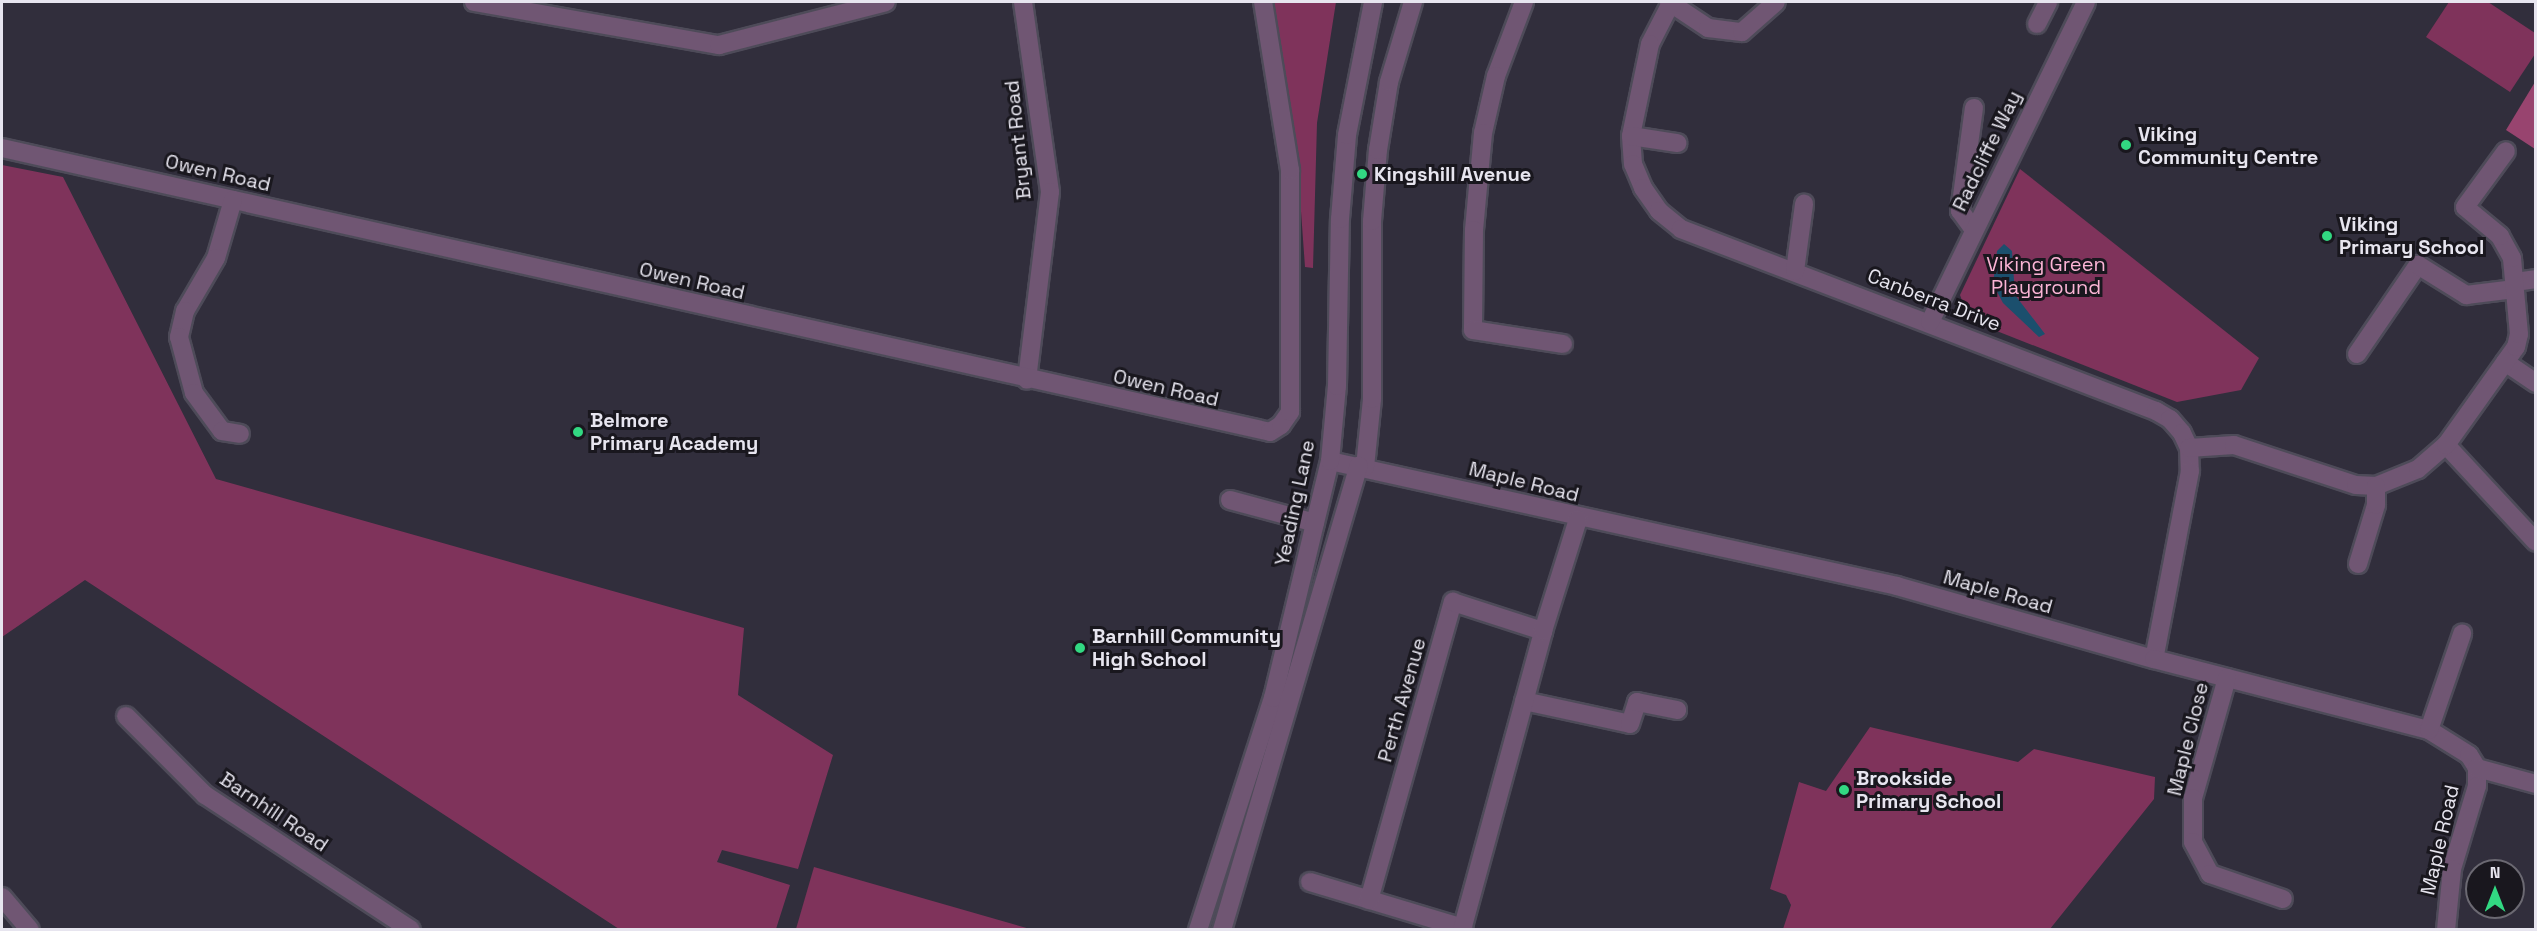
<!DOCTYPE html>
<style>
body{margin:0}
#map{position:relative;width:2537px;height:931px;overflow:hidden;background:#312e3c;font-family:"Space Grotesk",sans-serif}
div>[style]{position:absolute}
.green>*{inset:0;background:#7f335b}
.forest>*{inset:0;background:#98446f}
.water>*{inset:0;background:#1b4f6d}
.roads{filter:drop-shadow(2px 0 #4e4b59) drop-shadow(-2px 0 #4e4b59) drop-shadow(0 2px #4e4b59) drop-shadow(0 -2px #4e4b59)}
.minor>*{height:18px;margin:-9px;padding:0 9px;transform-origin:9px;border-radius:9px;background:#705673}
.dots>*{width:16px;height:16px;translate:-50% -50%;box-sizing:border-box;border:3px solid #19171e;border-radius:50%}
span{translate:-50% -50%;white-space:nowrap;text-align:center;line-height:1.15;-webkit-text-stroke:6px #19171e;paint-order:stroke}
.poi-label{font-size:20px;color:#e7e5ef;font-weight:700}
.left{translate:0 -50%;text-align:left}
.street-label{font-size:20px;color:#e7e5ef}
.park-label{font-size:20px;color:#fbb4d5}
.frame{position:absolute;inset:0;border:3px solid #e7e5ef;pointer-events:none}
.north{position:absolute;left:2465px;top:859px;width:60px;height:60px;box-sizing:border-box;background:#19171e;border:2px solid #6b6972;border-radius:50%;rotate:0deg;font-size:16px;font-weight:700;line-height:24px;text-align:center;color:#e7e5ef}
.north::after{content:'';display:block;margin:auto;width:21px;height:27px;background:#32d882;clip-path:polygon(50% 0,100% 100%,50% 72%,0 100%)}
</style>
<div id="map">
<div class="green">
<i style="clip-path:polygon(1274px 2px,1336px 2px,1317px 123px,1313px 268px,1305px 267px,1297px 155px)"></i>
<i style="clip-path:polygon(2449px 2px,2488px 2px,2535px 33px,2535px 54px,2510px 92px,2426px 37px)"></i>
<i style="clip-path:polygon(2px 165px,63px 177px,216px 479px,744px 628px,738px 695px,833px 755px,798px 869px,722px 850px,717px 862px,790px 885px,776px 929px,619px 929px,85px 580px,2px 637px)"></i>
<i style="clip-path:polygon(2020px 169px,2259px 358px,2241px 390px,2177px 402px,1969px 320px,1960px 295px)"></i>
<i style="clip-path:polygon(1870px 727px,2018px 762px,2034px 749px,2155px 777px,2154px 799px,2050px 929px,1783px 929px,1791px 905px,1786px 895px,1770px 889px,1799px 782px,1826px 791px)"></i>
<i style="clip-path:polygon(814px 867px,1030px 929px,796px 929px)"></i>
</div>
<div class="forest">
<i style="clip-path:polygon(2535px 82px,2535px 149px,2506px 130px)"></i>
</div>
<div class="water">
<i style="clip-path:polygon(2004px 244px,2012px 251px,2015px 295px,2045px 334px,2039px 337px,2003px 303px,1993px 284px,1997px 251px)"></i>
</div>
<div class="roads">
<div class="minor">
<i style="left:474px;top:2px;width:249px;rotate:10deg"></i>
<i style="left:719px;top:45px;width:172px;rotate:-14.4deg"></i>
<i style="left:1023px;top:2px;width:192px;rotate:81.9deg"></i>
<i style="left:1050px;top:192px;width:189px;rotate:97deg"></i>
<i style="left:1524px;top:2px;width:79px;rotate:110.7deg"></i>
<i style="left:1496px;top:76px;width:58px;rotate:102.8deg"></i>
<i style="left:1483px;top:133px;width:97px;rotate:95.3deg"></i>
<i style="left:1474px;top:230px;width:100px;rotate:90.6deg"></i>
<i style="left:1473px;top:330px;width:91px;rotate:8.8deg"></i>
<i style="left:1669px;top:2px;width:47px;rotate:33.7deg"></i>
<i style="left:1708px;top:28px;width:34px;rotate:7deg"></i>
<i style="left:1742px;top:32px;width:45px;rotate:-41.4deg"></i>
<i style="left:1671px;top:3px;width:46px;rotate:117.1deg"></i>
<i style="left:1650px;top:44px;width:94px;rotate:101.7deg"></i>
<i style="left:1631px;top:136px;width:28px;rotate:86deg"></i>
<i style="left:1633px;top:164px;width:26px;rotate:67deg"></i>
<i style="left:1643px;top:188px;width:28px;rotate:55deg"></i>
<i style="left:1659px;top:211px;width:28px;rotate:39deg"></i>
<i style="left:1681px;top:229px;width:509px;rotate:20.96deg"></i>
<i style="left:2156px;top:411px;width:16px;rotate:30deg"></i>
<i style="left:2170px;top:419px;width:18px;rotate:49deg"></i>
<i style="left:2182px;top:433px;width:17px;rotate:65deg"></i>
<i style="left:2189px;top:448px;width:23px;rotate:88deg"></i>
<i style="left:2190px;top:471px;width:191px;rotate:100.8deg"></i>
<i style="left:2037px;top:24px;width:25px;rotate:-63deg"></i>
<i style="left:1631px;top:136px;width:47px;rotate:8.7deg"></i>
<i style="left:2px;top:148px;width:1299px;rotate:12.62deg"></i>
<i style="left:1270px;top:432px;width:13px;rotate:-32deg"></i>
<i style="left:1281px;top:425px;width:16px;rotate:-55deg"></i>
<i style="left:1290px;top:412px;width:242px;rotate:-90deg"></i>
<i style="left:1290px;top:170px;width:170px;rotate:-99.1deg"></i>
<i style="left:233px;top:200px;width:60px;rotate:106.3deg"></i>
<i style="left:216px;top:258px;width:61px;rotate:120.3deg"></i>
<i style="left:185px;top:311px;width:27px;rotate:103deg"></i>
<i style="left:179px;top:337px;width:58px;rotate:75deg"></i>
<i style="left:194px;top:393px;width:47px;rotate:53.6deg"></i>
<i style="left:222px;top:431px;width:18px;rotate:9deg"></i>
<i style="left:1974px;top:230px;width:24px;rotate:-126deg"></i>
<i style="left:1960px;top:211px;width:104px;rotate:-82.3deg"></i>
<i style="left:1795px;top:271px;width:68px;rotate:-82.3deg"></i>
<i style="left:2515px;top:282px;width:21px;rotate:-8deg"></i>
<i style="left:1930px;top:322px;width:356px;rotate:-64deg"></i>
<i style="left:2357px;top:354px;width:108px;rotate:-55.6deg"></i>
<i style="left:2418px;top:265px;width:57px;rotate:32deg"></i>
<i style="left:2466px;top:295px;width:49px;rotate:-7deg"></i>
<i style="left:2505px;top:362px;width:37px;rotate:34deg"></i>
<i style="left:2446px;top:445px;width:132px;rotate:47.1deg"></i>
<i style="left:2189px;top:448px;width:45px;rotate:-3.8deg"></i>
<i style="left:2234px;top:445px;width:128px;rotate:18.2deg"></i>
<i style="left:2356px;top:485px;width:20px;rotate:3deg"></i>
<i style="left:2376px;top:486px;width:45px;rotate:-22deg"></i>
<i style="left:2418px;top:469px;width:37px;rotate:-41deg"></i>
<i style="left:2446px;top:445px;width:120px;rotate:-54.5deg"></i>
<i style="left:2516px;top:347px;width:13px;rotate:-77deg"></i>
<i style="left:2519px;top:334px;width:76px;rotate:-95.3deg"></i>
<i style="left:2512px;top:258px;width:25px;rotate:-119deg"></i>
<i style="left:2500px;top:236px;width:45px;rotate:-140.4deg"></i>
<i style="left:2465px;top:207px;width:69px;rotate:-53.8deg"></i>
<i style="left:1330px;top:461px;width:581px;rotate:12.43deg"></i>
<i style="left:1897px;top:586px;width:267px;rotate:15.9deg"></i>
<i style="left:2154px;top:659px;width:284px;rotate:14.5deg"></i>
<i style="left:2429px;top:730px;width:47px;rotate:32deg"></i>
<i style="left:2469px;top:755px;width:15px;rotate:58deg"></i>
<i style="left:2477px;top:768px;width:18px;rotate:90deg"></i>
<i style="left:2477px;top:786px;width:87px;rotate:106.8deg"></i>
<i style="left:2452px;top:869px;width:61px;rotate:95.6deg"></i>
<i style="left:1365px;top:467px;width:68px;rotate:-84.1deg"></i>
<i style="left:1372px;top:399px;width:178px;rotate:-90deg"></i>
<i style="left:1372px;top:221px;width:71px;rotate:-85.2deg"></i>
<i style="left:1378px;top:150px;width:69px;rotate:-80.8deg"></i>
<i style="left:1389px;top:82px;width:84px;rotate:-73.3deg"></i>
<i style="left:1230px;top:500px;width:88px;rotate:15.1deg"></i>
<i style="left:2358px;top:564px;width:62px;rotate:-73deg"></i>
<i style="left:2376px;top:505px;width:19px;rotate:-90deg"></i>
<i style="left:2227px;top:678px;width:125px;rotate:105.8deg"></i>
<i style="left:2193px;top:798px;width:44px;rotate:90deg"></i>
<i style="left:2193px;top:842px;width:36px;rotate:62deg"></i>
<i style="left:2210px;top:874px;width:77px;rotate:18.9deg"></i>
<i style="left:1524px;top:701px;width:108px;rotate:12.2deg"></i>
<i style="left:1630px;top:724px;width:23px;rotate:-72deg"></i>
<i style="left:1637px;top:702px;width:41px;rotate:11.3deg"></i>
<i style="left:126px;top:716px;width:112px;rotate:45deg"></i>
<i style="left:205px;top:795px;width:246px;rotate:33.2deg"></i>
<i style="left:2429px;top:730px;width:102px;rotate:-71deg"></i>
<i style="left:2477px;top:768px;width:61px;rotate:15.2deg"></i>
<i style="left:1310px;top:882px;width:160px;rotate:16.7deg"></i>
<i style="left:2px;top:897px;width:43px;rotate:49.7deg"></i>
<i style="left:1369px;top:900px;width:310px;rotate:-74.3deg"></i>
<i style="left:1453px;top:602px;width:95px;rotate:17.9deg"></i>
<i style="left:1198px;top:930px;width:244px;rotate:-72.1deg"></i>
<i style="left:1273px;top:698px;width:244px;rotate:-76.5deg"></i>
<i style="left:1330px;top:461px;width:75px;rotate:-84.7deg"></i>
<i style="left:1337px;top:386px;width:167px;rotate:-89deg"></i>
<i style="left:1340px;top:219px;width:84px;rotate:-85.2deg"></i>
<i style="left:1347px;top:135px;width:136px;rotate:-78.9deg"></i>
<i style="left:1222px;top:930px;width:484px;rotate:-73.6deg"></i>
<i style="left:1462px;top:930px;width:310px;rotate:-74.8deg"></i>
<i style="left:1543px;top:631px;width:117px;rotate:-72.6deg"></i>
</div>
</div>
<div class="dots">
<i style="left:2126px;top:145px;background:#32d882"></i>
<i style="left:1362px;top:174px;background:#32d882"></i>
<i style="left:2327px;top:236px;background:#32d882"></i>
<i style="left:578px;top:432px;background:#32d882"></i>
<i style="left:1080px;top:648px;background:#32d882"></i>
<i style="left:1844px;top:790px;background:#32d882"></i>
</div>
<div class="poi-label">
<span class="left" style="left:2138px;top:146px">Viking<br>Community Centre</span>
<span class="left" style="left:1374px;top:174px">Kingshill Avenue</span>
<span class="left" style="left:2339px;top:236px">Viking<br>Primary School</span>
<span class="left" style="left:590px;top:432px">Belmore<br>Primary Academy</span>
<span class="left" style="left:1092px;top:648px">Barnhill Community<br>High School</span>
<span class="left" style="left:1856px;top:790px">Brookside<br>Primary School</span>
</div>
<div class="street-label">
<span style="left:1018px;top:140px;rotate:-96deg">Bryant Road</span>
<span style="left:1987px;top:151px;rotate:-64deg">Radcliffe Way</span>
<span style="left:218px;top:173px;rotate:13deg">Owen Road</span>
<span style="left:692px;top:281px;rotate:13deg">Owen Road</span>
<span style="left:1934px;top:300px;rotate:21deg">Canberra Drive</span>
<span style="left:1166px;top:388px;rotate:13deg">Owen Road</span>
<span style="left:1524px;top:482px;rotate:14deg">Maple Road</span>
<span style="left:1295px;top:503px;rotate:-78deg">Yeading Lane</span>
<span style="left:1998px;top:592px;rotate:16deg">Maple Road</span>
<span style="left:1402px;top:700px;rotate:-74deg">Perth Avenue</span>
<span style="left:2188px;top:739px;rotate:-76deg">Maple Close</span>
<span style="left:274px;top:812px;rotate:34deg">Barnhill Road</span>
<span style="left:2440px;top:840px;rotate:-77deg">Maple Road</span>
</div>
<div class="park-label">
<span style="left:2046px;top:276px">Viking Green<br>Playground</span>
</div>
<div class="frame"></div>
<div class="north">N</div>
</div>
